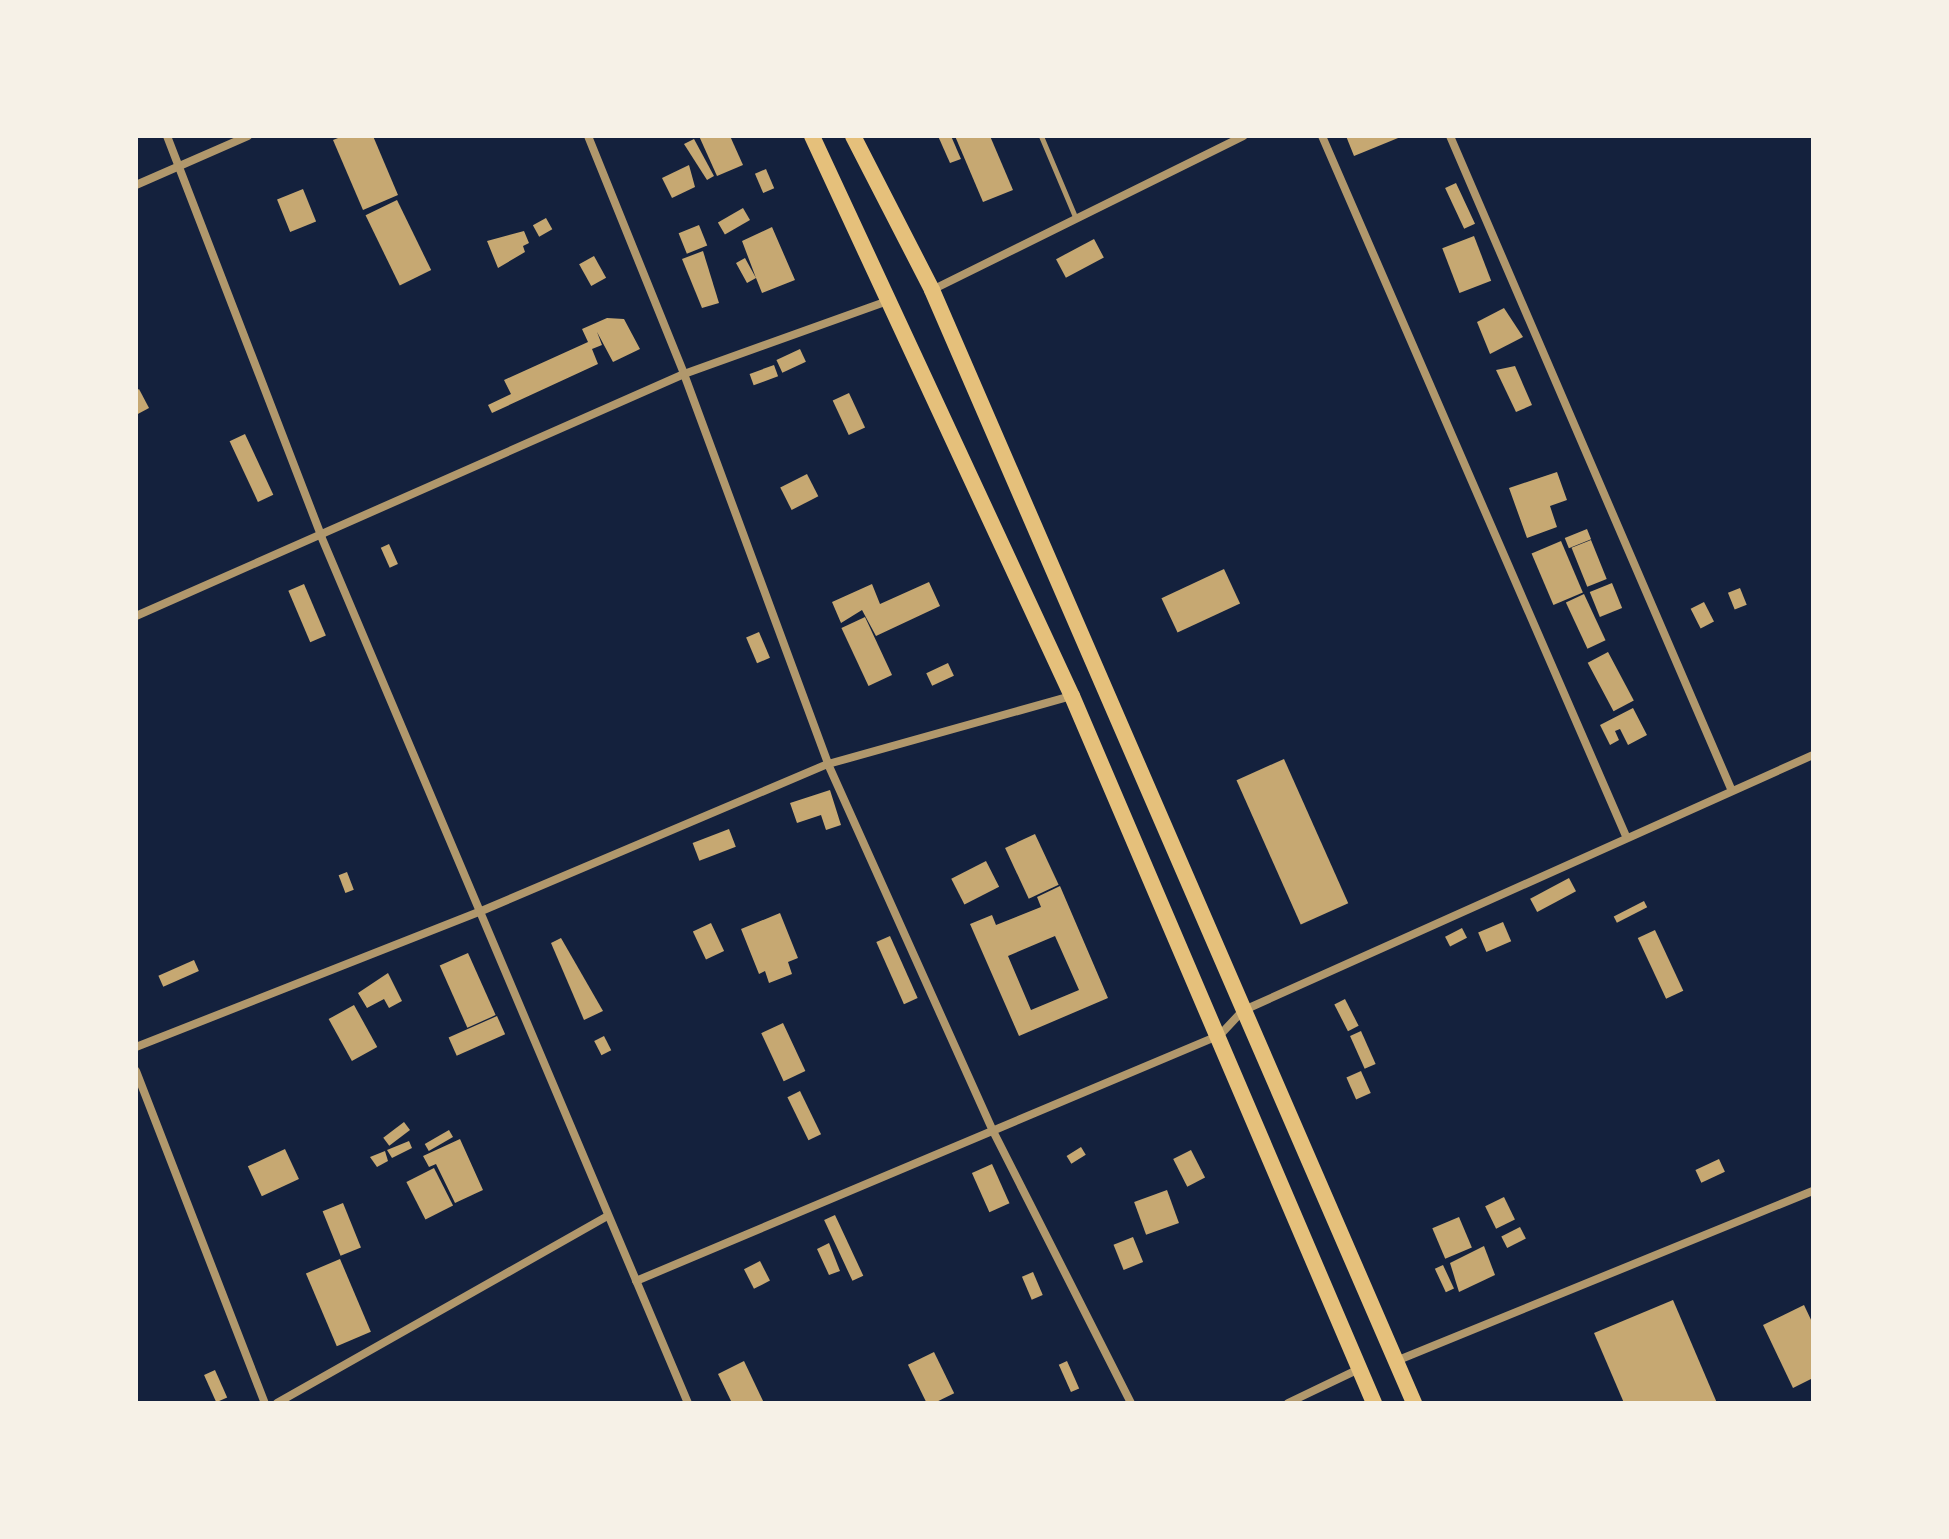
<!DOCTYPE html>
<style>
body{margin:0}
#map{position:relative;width:1949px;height:1539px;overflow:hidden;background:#14213d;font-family:"Zilla Slab",serif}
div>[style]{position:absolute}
.building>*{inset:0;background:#c6a872;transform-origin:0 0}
.service>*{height:5px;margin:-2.5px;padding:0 2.5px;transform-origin:2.5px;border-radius:2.5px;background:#b1986c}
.minor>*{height:8px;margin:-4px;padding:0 4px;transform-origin:4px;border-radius:4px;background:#b1986c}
.trunk>*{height:16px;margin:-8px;padding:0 8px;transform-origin:8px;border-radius:8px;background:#e5c07b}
span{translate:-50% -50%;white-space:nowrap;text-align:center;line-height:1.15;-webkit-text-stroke:6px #f6f1e7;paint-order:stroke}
.frame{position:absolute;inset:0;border:138px solid #f6f1e7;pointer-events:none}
</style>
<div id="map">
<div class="building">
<i style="clip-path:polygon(343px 136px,373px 136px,398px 195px,363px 210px,333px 140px)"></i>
<i style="clip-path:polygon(699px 136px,730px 136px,743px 165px,717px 176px)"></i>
<i style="clip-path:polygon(938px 136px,951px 136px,961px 159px,950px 163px)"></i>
<i style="clip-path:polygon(955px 136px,990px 136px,1013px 190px,983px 202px)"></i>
<i style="clip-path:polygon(1346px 136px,1403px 136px,1354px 156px)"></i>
<i style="clip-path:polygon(694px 139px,714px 176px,707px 180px,684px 144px)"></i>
<i style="clip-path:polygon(689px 165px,695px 187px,672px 198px,662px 178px)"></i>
<i style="left:766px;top:169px;width:21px;height:12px;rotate:67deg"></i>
<i style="left:1456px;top:183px;width:45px;height:12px;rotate:65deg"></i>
<i style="left:303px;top:189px;width:35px;height:28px;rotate:68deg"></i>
<i style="left:397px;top:200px;width:78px;height:35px;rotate:64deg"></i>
<i style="left:743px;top:208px;width:14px;height:29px;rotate:60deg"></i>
<i style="left:546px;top:218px;width:13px;height:15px;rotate:61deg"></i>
<i style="left:699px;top:225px;width:22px;height:22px;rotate:68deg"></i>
<i style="clip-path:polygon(772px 227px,795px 280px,762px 293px,756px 278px,747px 283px,736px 263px,745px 258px,756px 278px,742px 241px)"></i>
<i style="clip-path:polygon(524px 231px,529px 243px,523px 246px,525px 252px,498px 268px,487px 241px)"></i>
<i style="left:1474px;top:236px;width:48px;height:34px;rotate:69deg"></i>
<i style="left:1094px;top:239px;width:21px;height:43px;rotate:62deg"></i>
<i style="clip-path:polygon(703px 251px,719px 303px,702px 308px,682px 259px)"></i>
<i style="left:594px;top:256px;width:25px;height:17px;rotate:61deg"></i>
<i style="clip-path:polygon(1504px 308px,1523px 337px,1490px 354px,1477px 322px)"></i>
<i style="clip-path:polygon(607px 318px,624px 319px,640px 349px,613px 362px,597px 332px,602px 345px,592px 349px,598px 364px,492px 413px,488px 405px,511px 394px,504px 380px,588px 342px,582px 329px)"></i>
<i style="left:800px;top:349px;width:14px;height:26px;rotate:65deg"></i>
<i style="left:774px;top:365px;width:12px;height:26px;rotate:70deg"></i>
<i style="clip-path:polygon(1515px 366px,1532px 405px,1516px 412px,1496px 370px)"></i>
<i style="clip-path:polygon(139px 389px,149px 408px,136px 415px,136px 391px)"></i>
<i style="left:849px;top:393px;width:38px;height:18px;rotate:65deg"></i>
<i style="left:245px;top:434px;width:67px;height:17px;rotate:65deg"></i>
<i style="clip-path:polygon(1557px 472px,1567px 500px,1550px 506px,1557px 527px,1527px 538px,1509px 488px)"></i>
<i style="left:807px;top:474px;width:25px;height:30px;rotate:63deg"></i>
<i style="left:1587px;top:529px;width:11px;height:24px;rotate:68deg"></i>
<i style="left:1591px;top:540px;width:42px;height:21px;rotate:68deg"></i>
<i style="left:1561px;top:541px;width:56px;height:32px;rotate:67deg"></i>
<i style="left:389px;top:544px;width:22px;height:9px;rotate:66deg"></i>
<i style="left:1224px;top:569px;width:38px;height:69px;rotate:65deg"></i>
<i style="clip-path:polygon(929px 582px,940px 606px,876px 636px,862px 610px,841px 623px,832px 602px,872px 584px,880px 604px)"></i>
<i style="left:1612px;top:583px;width:27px;height:24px;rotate:68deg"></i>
<i style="left:304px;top:584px;width:56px;height:17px;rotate:67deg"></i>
<i style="left:1740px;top:588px;width:18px;height:13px;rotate:68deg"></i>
<i style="left:1584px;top:594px;width:51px;height:20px;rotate:65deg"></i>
<i style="left:1704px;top:602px;width:22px;height:15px;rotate:63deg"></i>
<i style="left:865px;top:617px;width:64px;height:26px;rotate:65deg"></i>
<i style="left:759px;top:632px;width:28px;height:14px;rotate:67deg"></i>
<i style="left:1608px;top:652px;width:55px;height:23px;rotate:62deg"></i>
<i style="left:948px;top:663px;width:14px;height:24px;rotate:65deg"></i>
<i style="clip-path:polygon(1633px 708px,1647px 735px,1628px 745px,1620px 729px,1615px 731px,1619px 740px,1610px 745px,1600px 725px)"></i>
<i style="left:1284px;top:759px;width:158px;height:52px;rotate:66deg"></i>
<i style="clip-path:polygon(830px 790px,841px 825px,826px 830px,821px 815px,797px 823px,790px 803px)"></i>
<i style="left:729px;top:829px;width:19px;height:39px;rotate:69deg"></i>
<i style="left:1035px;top:834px;width:56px;height:33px;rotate:65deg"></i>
<i style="left:986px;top:861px;width:29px;height:39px;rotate:63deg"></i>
<i style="left:347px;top:872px;width:19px;height:9px;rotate:69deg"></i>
<i style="left:1569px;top:878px;width:15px;height:44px;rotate:62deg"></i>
<i style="clip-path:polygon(evenodd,1060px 886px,1108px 998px,1019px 1036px,970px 924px,992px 915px,996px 925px,1041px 907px,1037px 897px,1060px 886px,1055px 936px,1079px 990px,1031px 1010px,1008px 956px,1055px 936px)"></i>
<i style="left:1644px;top:901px;width:7px;height:34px;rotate:63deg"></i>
<i style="clip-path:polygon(780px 913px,798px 958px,788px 962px,792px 974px,769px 983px,765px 971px,759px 974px,741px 929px)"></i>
<i style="left:1503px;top:922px;width:21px;height:27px;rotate:67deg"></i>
<i style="left:711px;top:923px;width:31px;height:20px;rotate:65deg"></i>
<i style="left:1462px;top:928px;width:11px;height:19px;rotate:63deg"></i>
<i style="left:1655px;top:930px;width:67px;height:19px;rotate:65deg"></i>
<i style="left:890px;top:936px;width:68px;height:15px;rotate:66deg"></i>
<i style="clip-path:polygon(561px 938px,603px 1011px,584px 1020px,551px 943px)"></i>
<i style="left:468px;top:953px;width:68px;height:31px;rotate:66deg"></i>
<i style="left:194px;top:960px;width:12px;height:39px;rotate:66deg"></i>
<i style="clip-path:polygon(388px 973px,402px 1001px,389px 1008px,384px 999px,367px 1008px,358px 993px)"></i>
<i style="left:1345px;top:999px;width:30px;height:12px;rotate:63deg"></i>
<i style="left:354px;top:1005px;width:48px;height:29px;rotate:61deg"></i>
<i style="left:497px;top:1016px;width:20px;height:53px;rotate:66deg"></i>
<i style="left:783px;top:1023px;width:53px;height:24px;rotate:65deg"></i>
<i style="left:1361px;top:1031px;width:36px;height:12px;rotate:66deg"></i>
<i style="left:604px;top:1036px;width:16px;height:11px;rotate:63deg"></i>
<i style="left:1361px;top:1071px;width:24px;height:16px;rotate:66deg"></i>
<i style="left:800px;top:1091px;width:48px;height:14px;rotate:64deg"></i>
<i style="left:404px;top:1122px;width:10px;height:26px;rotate:53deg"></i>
<i style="left:449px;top:1130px;width:8px;height:28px;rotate:60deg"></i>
<i style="clip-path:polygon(460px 1139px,483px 1190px,455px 1203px,436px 1164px,429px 1167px,423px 1156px)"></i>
<i style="clip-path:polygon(409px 1141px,412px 1148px,392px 1158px,387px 1150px)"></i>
<i style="left:1081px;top:1147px;width:9px;height:17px;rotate:58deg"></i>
<i style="left:285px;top:1149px;width:33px;height:41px;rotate:65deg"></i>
<i style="left:1191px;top:1150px;width:31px;height:20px;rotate:63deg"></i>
<i style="clip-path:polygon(385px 1151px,388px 1161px,377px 1167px,370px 1157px)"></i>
<i style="left:1719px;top:1159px;width:14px;height:26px;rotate:65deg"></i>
<i style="left:992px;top:1164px;width:43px;height:22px;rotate:66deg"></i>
<i style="left:434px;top:1168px;width:42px;height:31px;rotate:63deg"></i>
<i style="left:1167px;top:1190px;width:35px;height:35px;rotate:70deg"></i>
<i style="left:1504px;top:1197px;width:25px;height:21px;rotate:64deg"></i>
<i style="left:343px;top:1203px;width:48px;height:22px;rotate:68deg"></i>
<i style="left:835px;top:1215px;width:67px;height:12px;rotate:65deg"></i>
<i style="left:1459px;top:1217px;width:33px;height:29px;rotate:67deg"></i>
<i style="left:1520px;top:1227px;width:13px;height:21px;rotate:63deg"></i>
<i style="left:1133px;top:1237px;width:27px;height:21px;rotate:68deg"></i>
<i style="clip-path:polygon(829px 1243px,840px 1271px,829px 1275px,817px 1249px)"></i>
<i style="clip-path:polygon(1484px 1246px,1495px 1275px,1459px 1292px,1450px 1263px)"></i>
<i style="left:340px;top:1259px;width:79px;height:37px;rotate:67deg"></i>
<i style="left:760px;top:1261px;width:22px;height:18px;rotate:63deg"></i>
<i style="left:1443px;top:1265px;width:26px;height:9px;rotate:65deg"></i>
<i style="left:1033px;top:1272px;width:25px;height:12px;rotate:67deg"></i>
<i style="clip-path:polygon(1673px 1300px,1717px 1403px,1624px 1403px,1594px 1333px)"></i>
<i style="clip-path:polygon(1804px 1305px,1813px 1324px,1813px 1378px,1793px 1388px,1763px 1325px)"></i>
<i style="left:934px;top:1352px;width:46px;height:29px;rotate:64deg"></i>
<i style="clip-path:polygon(744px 1361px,764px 1403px,732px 1403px,718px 1374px)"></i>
<i style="left:1067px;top:1361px;width:30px;height:9px;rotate:66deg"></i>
<i style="left:215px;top:1370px;width:30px;height:12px;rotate:66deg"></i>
</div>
<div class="service">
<i style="left:1041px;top:136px;width:90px;rotate:67.1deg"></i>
</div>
<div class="minor">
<i style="left:167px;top:136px;width:429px;rotate:68.9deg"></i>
<i style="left:321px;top:536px;width:941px;rotate:67.06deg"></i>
<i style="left:588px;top:136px;width:257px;rotate:68deg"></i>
<i style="left:684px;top:374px;width:416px;rotate:69.7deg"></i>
<i style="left:828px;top:764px;width:402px;rotate:65.8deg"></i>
<i style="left:993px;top:1131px;width:305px;rotate:63.1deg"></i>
<i style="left:1322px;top:136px;width:763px;rotate:66.53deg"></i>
<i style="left:1450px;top:136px;width:713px;rotate:66.71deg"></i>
<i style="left:136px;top:185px;width:122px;rotate:-23.6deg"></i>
<i style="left:932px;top:290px;width:347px;rotate:-26.3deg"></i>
<i style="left:136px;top:616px;width:599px;rotate:-23.83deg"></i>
<i style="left:684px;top:374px;width:217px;rotate:-19.7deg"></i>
<i style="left:136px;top:1047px;width:369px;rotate:-21.5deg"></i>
<i style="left:479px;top:912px;width:379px;rotate:-23deg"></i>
<i style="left:828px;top:764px;width:253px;rotate:-15.6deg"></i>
<i style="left:136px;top:1071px;width:356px;rotate:68.8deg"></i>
<i style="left:636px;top:1281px;width:634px;rotate:-22.84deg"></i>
<i style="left:1220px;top:1035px;width:33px;rotate:-47deg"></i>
<i style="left:1242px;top:1011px;width:626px;rotate:-24.15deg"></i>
<i style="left:1396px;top:1361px;width:450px;rotate:-22.2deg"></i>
<i style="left:277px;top:1403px;width:380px;rotate:-29.5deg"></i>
<i style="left:1288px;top:1403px;width:79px;rotate:-25.6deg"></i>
</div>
<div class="trunk">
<i style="left:812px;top:136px;width:617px;rotate:65.1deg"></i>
<i style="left:1072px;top:696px;width:769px;rotate:66.87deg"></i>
<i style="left:853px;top:136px;width:173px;rotate:62.8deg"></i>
<i style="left:932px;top:290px;width:1213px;rotate:66.58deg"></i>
</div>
<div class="frame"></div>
</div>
